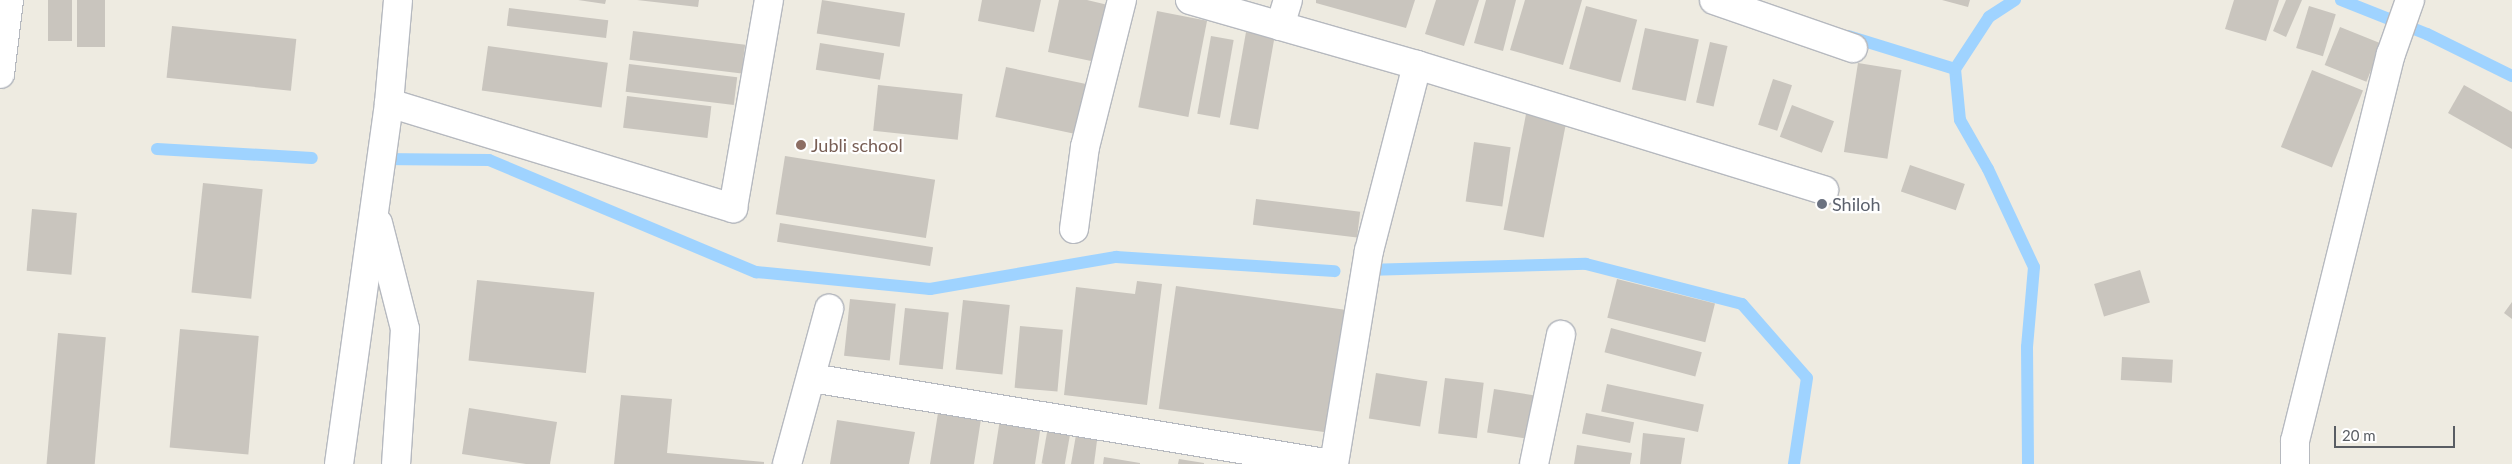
<!DOCTYPE html>
<style>
body{margin:0}
#map{position:relative;width:2512px;height:464px;overflow:hidden;background:#eeebe1;font-family:Lato,sans-serif}
div>[style]{position:absolute}
.stream>*{height:12px;margin:-6px;padding:0 6px;transform-origin:6px;border-radius:6px;background:#9fd3ff}
.building>*{inset:0;background:#c9c5be;transform-origin:0 0}
.roads{filter:drop-shadow(1px 0 #b6b9bf) drop-shadow(-1px 0 #b6b9bf) drop-shadow(0 1px #b6b9bf) drop-shadow(0 -1px #b6b9bf)}
.minor>*{height:28px;margin:-14px;padding:0 14px;transform-origin:14px;border-radius:14px;background:#fff}
.dots>*{width:14px;height:14px;translate:-50% -50%;box-sizing:border-box;border:2px solid #fff;border-radius:50%}
span{translate:-50% -50%;white-space:nowrap;text-align:center;line-height:1.15;-webkit-text-stroke:4.5px #fff;paint-order:stroke}
.education-label{font-size:18px;color:#785e54}
.left{translate:0 -50%;text-align:left}
.worship-label{font-size:18px;color:#5b616d}
.scale{position:absolute;left:2334px;top:426px;width:121px;height:22px;box-sizing:border-box;border:2px solid #595d63;border-top:0;padding-left:6px;font-size:15px;line-height:18px;white-space:nowrap;color:#595d63;-webkit-text-stroke:4px #fff;paint-order:stroke}
</style>
<div id="map">
<div class="stream">
<i style="left:2015px;top:0;width:31px;rotate:147deg"></i>
<i style="left:1989px;top:17px;width:62px;rotate:123.2deg"></i>
<i style="left:1955px;top:69px;width:51px;rotate:84.4deg"></i>
<i style="left:1960px;top:120px;width:56px;rotate:60.3deg"></i>
<i style="left:1988px;top:169px;width:108px;rotate:64.9deg"></i>
<i style="left:2034px;top:267px;width:80px;rotate:95deg"></i>
<i style="left:2027px;top:347px;width:117px;rotate:89.5deg"></i>
<i style="left:2341px;top:0;width:92px;rotate:21.6deg"></i>
<i style="left:2427px;top:34px;width:95px;rotate:26.3deg"></i>
<i style="left:1848px;top:36px;width:112px;rotate:17.1deg"></i>
<i style="left:157px;top:149px;width:155px;rotate:3.3deg"></i>
<i style="left:379px;top:159px;width:110px;rotate:0.5deg"></i>
<i style="left:489px;top:160px;width:290px;rotate:22.8deg"></i>
<i style="left:756px;top:272px;width:175px;rotate:5.6deg"></i>
<i style="left:930px;top:289px;width:189px;rotate:-9.8deg"></i>
<i style="left:1116px;top:257px;width:219px;rotate:3.7deg"></i>
<i style="left:1366px;top:270px;width:220px;rotate:-1.6deg"></i>
<i style="left:1586px;top:264px;width:161px;rotate:14.4deg"></i>
<i style="left:1742px;top:304px;width:98px;rotate:48.7deg"></i>
<i style="left:1807px;top:378px;width:87px;rotate:98.6deg"></i>
</div>
<div class="building">
<i style="left:48px;top:0;width:24px;height:41px"></i>
<i style="left:77px;top:0;width:28px;height:47px"></i>
<i style="clip-path:polygon(578px 0,606px 0,605px 4px)"></i>
<i style="clip-path:polygon(637px 0,699px 0,698px 7px)"></i>
<i style="left:822px;top:0;width:84px;height:34px;rotate:9deg"></i>
<i style="clip-path:polygon(982px 0,1041px 0,1034px 32px,978px 21px)"></i>
<i style="clip-path:polygon(1059px 0,1087px 0,1108px 5px,1096px 62px,1048px 52px)"></i>
<i style="clip-path:polygon(1316px 0,1415px 0,1406px 28px,1316px 3px)"></i>
<i style="clip-path:polygon(1436px 0,1479px 0,1464px 46px,1425px 34px)"></i>
<i style="clip-path:polygon(1486px 0,1516px 0,1503px 51px,1474px 43px)"></i>
<i style="clip-path:polygon(1525px 0,1582px 0,1563px 65px,1510px 50px)"></i>
<i style="clip-path:polygon(1942px 0,1970px 0,1968px 7px)"></i>
<i style="clip-path:polygon(2234px 0,2279px 0,2266px 41px,2225px 29px)"></i>
<i style="clip-path:polygon(2286px 0,2302px 0,2286px 37px,2273px 31px)"></i>
<i style="left:1586px;top:6px;width:53px;height:65px;rotate:15deg"></i>
<i style="left:2309px;top:6px;width:28px;height:44px;rotate:17deg"></i>
<i style="left:509px;top:8px;width:100px;height:18px;rotate:7deg"></i>
<i style="left:1157px;top:11px;width:51px;height:98px;rotate:11deg"></i>
<i style="left:172px;top:26px;width:125px;height:52px;rotate:6deg"></i>
<i style="left:2340px;top:27px;width:45px;height:41px;rotate:22deg"></i>
<i style="left:1645px;top:28px;width:55px;height:63px;rotate:12deg"></i>
<i style="left:633px;top:31px;width:113px;height:29px;rotate:7deg"></i>
<i style="left:1246px;top:32px;width:29px;height:94px;rotate:10deg"></i>
<i style="left:1211px;top:36px;width:23px;height:79px;rotate:10deg"></i>
<i style="left:1710px;top:42px;width:18px;height:62px;rotate:13deg"></i>
<i style="left:820px;top:43px;width:65px;height:27px;rotate:9deg"></i>
<i style="left:488px;top:46px;width:121px;height:45px;rotate:8deg"></i>
<i style="left:1858px;top:63px;width:44px;height:90px;rotate:9deg"></i>
<i style="left:629px;top:64px;width:109px;height:28px;rotate:7deg"></i>
<i style="left:1006px;top:67px;width:83px;height:51px;rotate:12deg"></i>
<i style="left:2312px;top:70px;width:55px;height:83px;rotate:22deg"></i>
<i style="left:1773px;top:79px;width:20px;height:48px;rotate:18deg"></i>
<i style="left:878px;top:85px;width:85px;height:46px;rotate:6deg"></i>
<i style="clip-path:polygon(2464px 85px,2512px 112px,2512px 149px,2448px 113px)"></i>
<i style="left:627px;top:96px;width:85px;height:32px;rotate:7deg"></i>
<i style="left:1792px;top:105px;width:45px;height:34px;rotate:21deg"></i>
<i style="left:1527px;top:109px;width:41px;height:123px;rotate:11deg"></i>
<i style="left:1474px;top:142px;width:37px;height:60px;rotate:8deg"></i>
<i style="left:785px;top:156px;width:152px;height:59px;rotate:9deg"></i>
<i style="left:1910px;top:165px;width:58px;height:28px;rotate:19deg"></i>
<i style="left:203px;top:183px;width:60px;height:110px;rotate:6deg"></i>
<i style="left:1256px;top:199px;width:105px;height:26px;rotate:7deg"></i>
<i style="left:32px;top:209px;width:45px;height:62px;rotate:5deg"></i>
<i style="left:780px;top:223px;width:155px;height:19px;rotate:9deg"></i>
<i style="left:2140px;top:270px;width:34px;height:48px;rotate:73deg"></i>
<i style="left:1617px;top:279px;width:101px;height:40px;rotate:14deg"></i>
<i style="left:477px;top:280px;width:118px;height:81px;rotate:6deg"></i>
<i style="clip-path:polygon(1137px 281px,1162px 284px,1147px 405px,1064px 395px,1076px 287px,1135px 294px)"></i>
<i style="left:1176px;top:286px;width:174px;height:124px;rotate:8deg"></i>
<i style="left:850px;top:299px;width:46px;height:57px;rotate:6deg"></i>
<i style="left:963px;top:300px;width:47px;height:70px;rotate:6deg"></i>
<i style="clip-path:polygon(2512px 302px,2512px 319px,2504px 313px)"></i>
<i style="left:905px;top:308px;width:44px;height:57px;rotate:6deg"></i>
<i style="left:1020px;top:326px;width:43px;height:62px;rotate:5deg"></i>
<i style="left:1611px;top:328px;width:94px;height:25px;rotate:15deg"></i>
<i style="left:180px;top:329px;width:79px;height:119px;rotate:5deg"></i>
<i style="left:58px;top:333px;width:48px;height:132px;rotate:5deg"></i>
<i style="left:2122px;top:357px;width:51px;height:23px;rotate:3deg"></i>
<i style="left:1376px;top:373px;width:52px;height:46px;rotate:9deg"></i>
<i style="left:1445px;top:378px;width:39px;height:56px;rotate:7deg"></i>
<i style="left:1607px;top:384px;width:99px;height:28px;rotate:12deg"></i>
<i style="left:1494px;top:389px;width:43px;height:44px;rotate:9deg"></i>
<i style="clip-path:polygon(621px 395px,672px 399px,667px 453px,764px 462px,764px 464px,614px 464px)"></i>
<i style="clip-path:polygon(469px 408px,557px 422px,550px 464px,526px 464px,462px 454px)"></i>
<i style="clip-path:polygon(938px 413px,981px 419px,974px 464px,930px 464px)"></i>
<i style="left:1586px;top:413px;width:49px;height:21px;rotate:11deg"></i>
<i style="clip-path:polygon(1000px 419px,1041px 425px,1035px 464px,993px 464px)"></i>
<i style="clip-path:polygon(837px 420px,915px 432px,909px 464px,830px 464px)"></i>
<i style="left:1048px;top:427px;width:23px;height:37px;rotate:10deg"></i>
<i style="clip-path:polygon(1077px 429px,1098px 433px,1094px 464px,1071px 464px)"></i>
<i style="clip-path:polygon(1643px 433px,1685px 438px,1681px 464px,1640px 464px)"></i>
<i style="clip-path:polygon(1577px 445px,1632px 453px,1630px 464px,1574px 464px)"></i>
<i style="clip-path:polygon(1104px 457px,1140px 463px,1140px 464px,1103px 464px)"></i>
<i style="clip-path:polygon(1179px 459px,1204px 463px,1204px 464px,1178px 464px)"></i>
</div>
<div class="roads">
<div class="minor">
<i style="left:1190px;top:0;width:236px;rotate:16deg"></i>
<i style="left:1417px;top:65px;width:426px;rotate:17.1deg"></i>
<i style="left:1714px;top:0;width:147px;rotate:19.1deg"></i>
<i style="left:1280px;top:26px;width:27px;rotate:-73deg"></i>
<i style="left:0;top:74px;width:75px;rotate:-83.1deg"></i>
<i style="left:389px;top:103px;width:360px;rotate:17deg"></i>
<i style="left:733px;top:208px;width:211px;rotate:-80.2deg"></i>
<i style="left:378px;top:223px;width:109px;rotate:75.7deg"></i>
<i style="left:405px;top:329px;width:135px;rotate:93.8deg"></i>
<i style="left:1074px;top:229px;width:83px;rotate:-82.4deg"></i>
<i style="left:1085px;top:147px;width:152px;rotate:-75.9deg"></i>
<i style="left:812px;top:378px;width:526px;rotate:9.41deg"></i>
<i style="left:339px;top:464px;width:364px;rotate:-82.1deg"></i>
<i style="left:389px;top:103px;width:103px;rotate:-85deg"></i>
<i style="left:787px;top:464px;width:161px;rotate:-74.8deg"></i>
<i style="left:1334px;top:464px;width:216px;rotate:-80.7deg"></i>
<i style="left:1369px;top:251px;width:192px;rotate:-75.5deg"></i>
<i style="left:1534px;top:464px;width:132px;rotate:-78.2deg"></i>
<i style="left:2295px;top:464px;width:23px;rotate:-90deg"></i>
<i style="left:2295px;top:441px;width:399px;rotate:-76.1deg"></i>
<i style="left:2391px;top:54px;width:57px;rotate:-70.6deg"></i>
</div>
</div>
<div class="dots">
<i style="left:801px;top:145px;background:#8d6e63"></i>
<i style="left:1822px;top:204px;background:#6b7280"></i>
</div>
<div class="education-label">
<span class="left" style="left:811px;top:145px">Jubli school</span>
</div>
<div class="worship-label">
<span class="left" style="left:1832px;top:204px">Shiloh</span>
</div>
<div class="scale">20 m</div>
</div>
